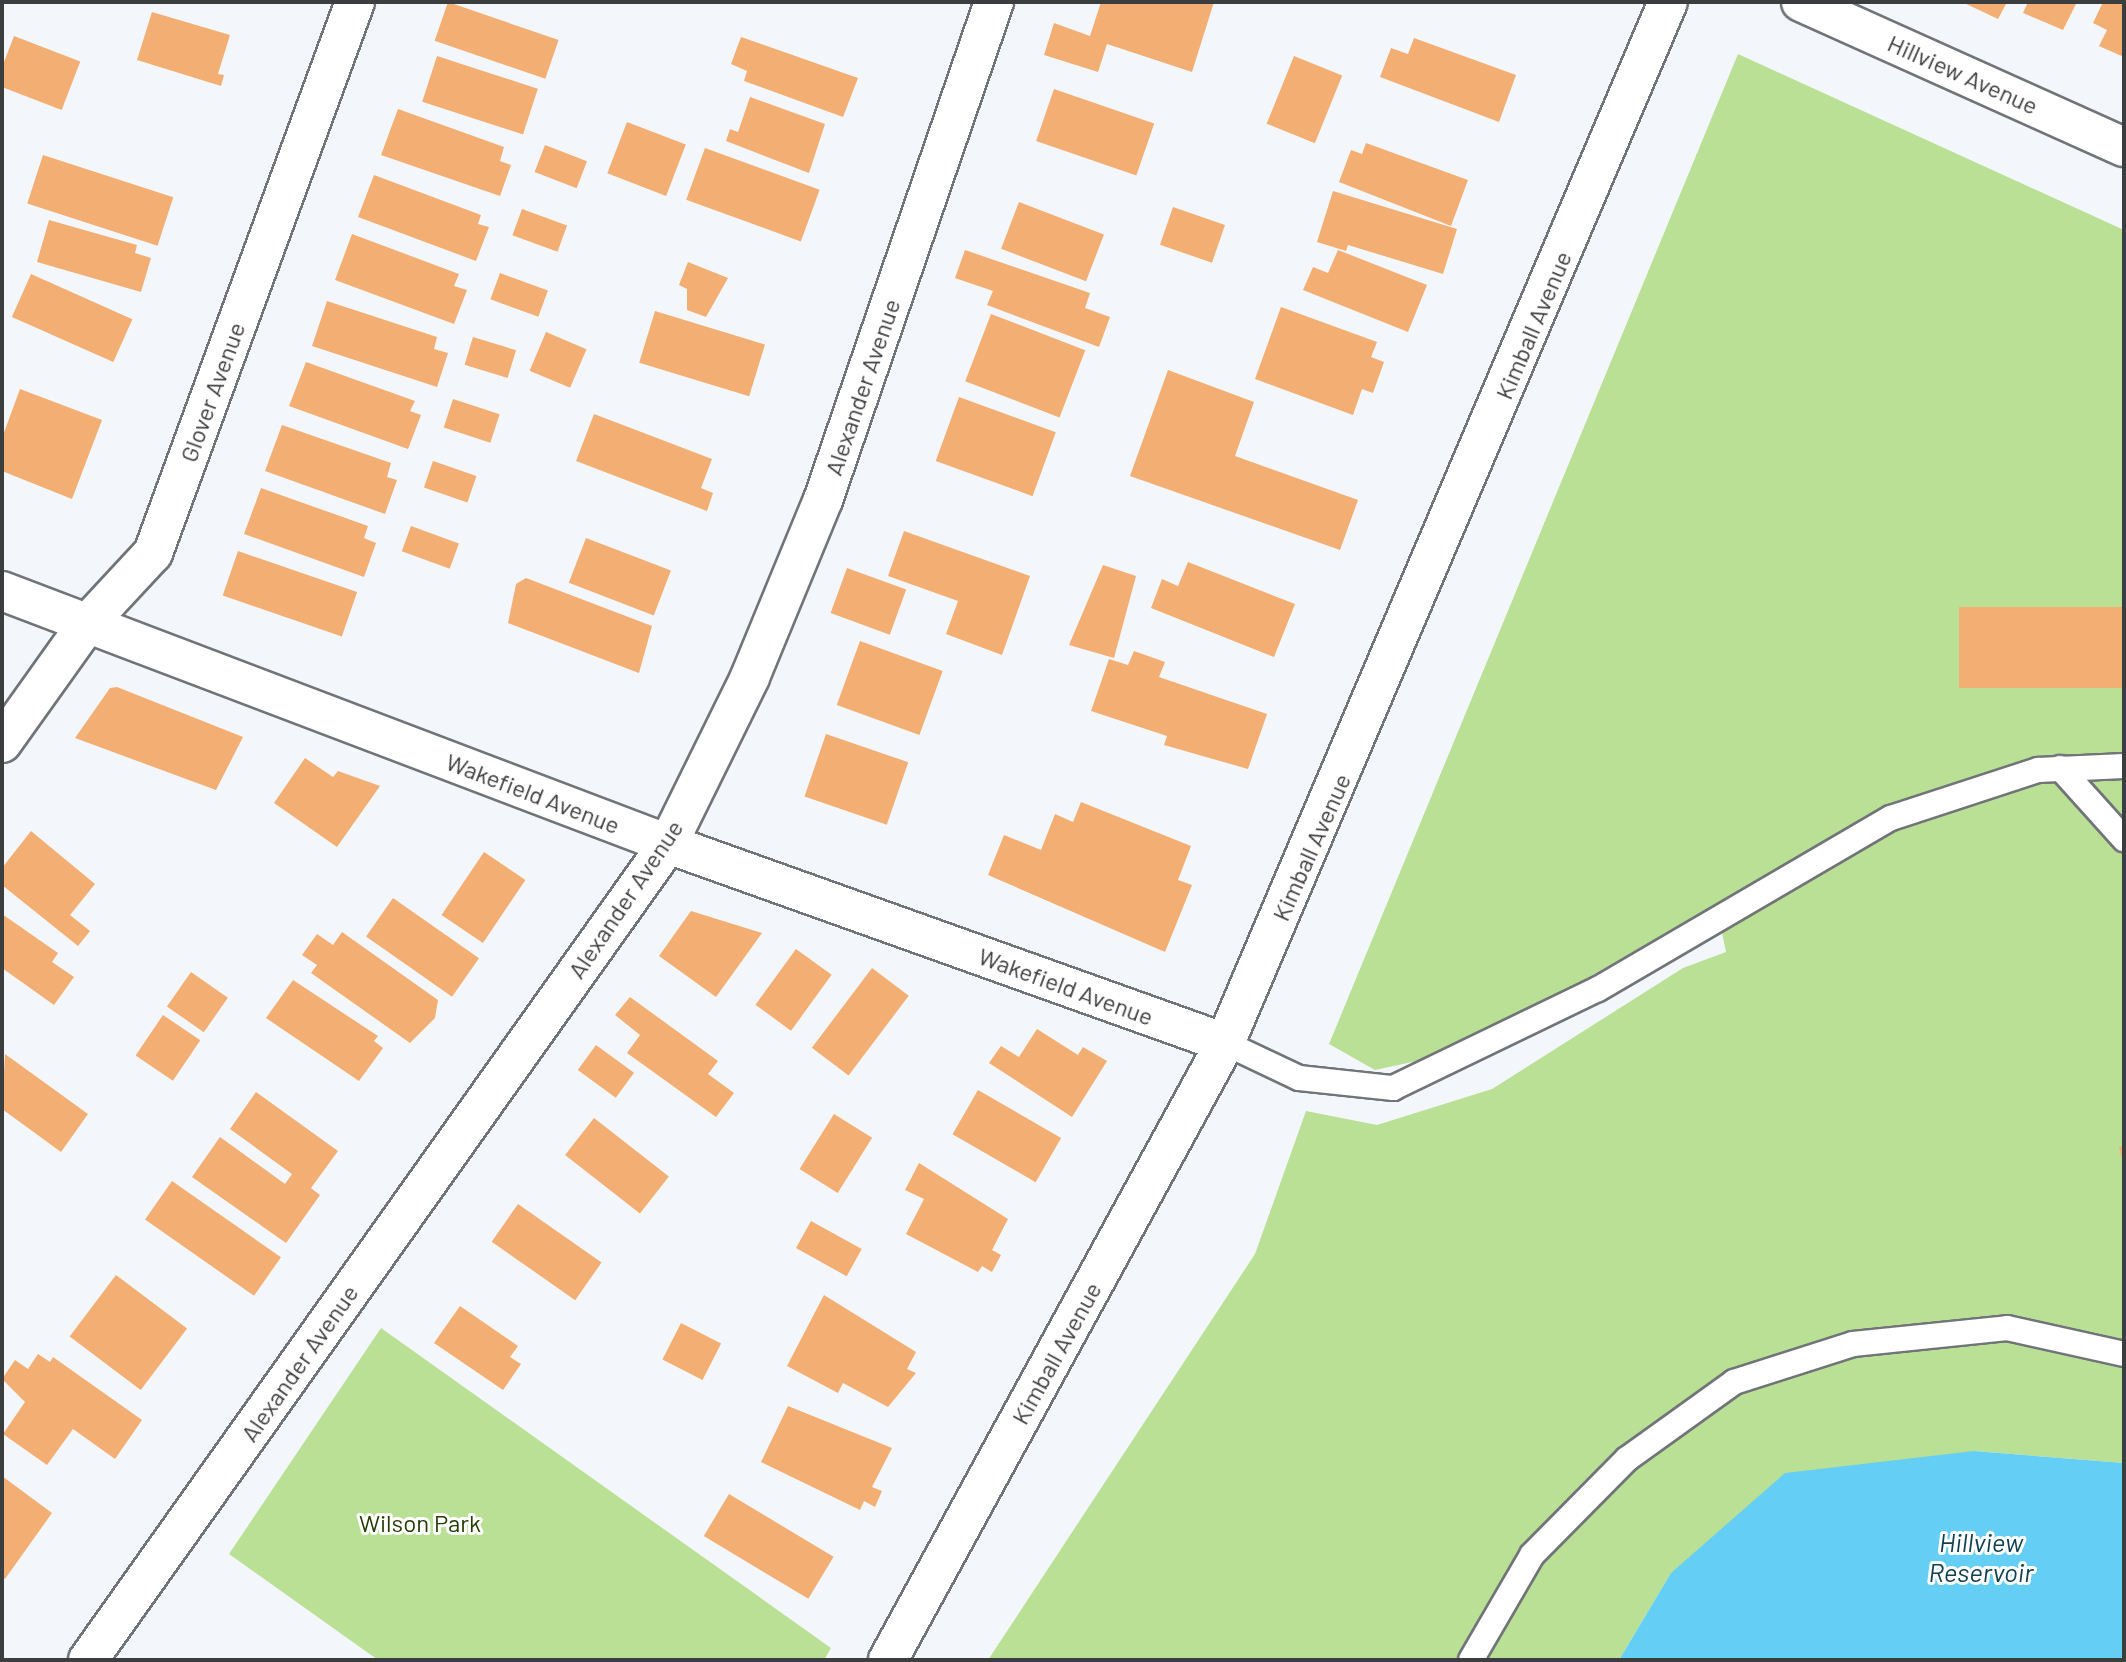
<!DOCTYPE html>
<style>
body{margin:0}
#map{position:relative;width:2126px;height:1662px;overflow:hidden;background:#f3f7fc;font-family:Barlow,sans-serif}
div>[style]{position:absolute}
.green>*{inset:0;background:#bae096}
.water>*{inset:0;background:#65cef4}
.building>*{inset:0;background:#f3ae74;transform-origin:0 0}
.roads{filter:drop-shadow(2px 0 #717478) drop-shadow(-2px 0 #717478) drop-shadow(0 2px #717478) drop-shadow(0 -2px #717478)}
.lane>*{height:24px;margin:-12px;padding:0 12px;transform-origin:12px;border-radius:12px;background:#fff}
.street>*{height:38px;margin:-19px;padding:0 19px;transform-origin:19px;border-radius:19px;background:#fff}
.secondary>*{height:38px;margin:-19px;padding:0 19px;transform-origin:19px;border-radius:19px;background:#fff}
span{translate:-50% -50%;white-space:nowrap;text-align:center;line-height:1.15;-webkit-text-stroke:6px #fff;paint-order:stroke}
.street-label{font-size:24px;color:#3c3d3f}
.park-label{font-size:24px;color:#253d05}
.water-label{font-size:26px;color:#114150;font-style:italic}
.frame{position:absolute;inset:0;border:4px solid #3c3d3f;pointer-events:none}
</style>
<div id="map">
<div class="green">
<i style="clip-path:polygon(1738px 54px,2124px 230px,2124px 1463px,1974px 1451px,1671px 1573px,1619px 1660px,988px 1660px,1255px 1254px,1306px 1111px,1377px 1125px,1492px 1089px,1683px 968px,1726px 952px,1716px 904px,1459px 1052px,1375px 1070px,1329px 1044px)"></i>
<i style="clip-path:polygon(381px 1328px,831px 1648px,824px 1660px,378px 1660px,229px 1554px)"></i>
</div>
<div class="water">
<i style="clip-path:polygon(1974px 1451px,2124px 1463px,2124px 1660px,1619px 1660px,1671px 1573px,1785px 1473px)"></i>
</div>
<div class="building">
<i style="left:448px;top:2px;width:117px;height:41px;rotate:19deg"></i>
<i style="clip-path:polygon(1101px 2px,1214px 2px,1192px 72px,1107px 44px,1098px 72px,1044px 55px,1054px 23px,1090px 36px)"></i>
<i style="clip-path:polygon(1962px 2px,2007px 2px,1998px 19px)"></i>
<i style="clip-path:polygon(2028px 2px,2077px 2px,2063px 30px,2023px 13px)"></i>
<i style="clip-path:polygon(2103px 2px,2124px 2px,2124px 57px,2099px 46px,2107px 30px,2093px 23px)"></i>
<i style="clip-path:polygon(152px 12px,230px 35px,218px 74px,224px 75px,221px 86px,137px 60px)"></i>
<i style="left:14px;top:36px;width:71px;height:52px;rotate:21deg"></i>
<i style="clip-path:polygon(741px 37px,858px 78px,843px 117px,744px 81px,747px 71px,731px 64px)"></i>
<i style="clip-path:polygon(1414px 38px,1516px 75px,1499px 122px,1380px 77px,1391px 48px,1408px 54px)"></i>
<i style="left:437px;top:56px;width:106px;height:48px;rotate:18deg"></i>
<i style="left:1294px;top:56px;width:52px;height:73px;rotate:22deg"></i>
<i style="left:1054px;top:89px;width:106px;height:55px;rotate:19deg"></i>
<i style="clip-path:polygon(750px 97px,825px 124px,809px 173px,726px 141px,730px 129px,738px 132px)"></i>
<i style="clip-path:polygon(398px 109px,504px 147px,500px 161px,511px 165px,500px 196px,381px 155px)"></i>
<i style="left:627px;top:122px;width:63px;height:55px;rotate:21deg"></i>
<i style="clip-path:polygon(1366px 143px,1468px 180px,1451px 226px,1339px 182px,1351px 150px,1362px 154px)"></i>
<i style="left:545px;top:145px;width:45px;height:29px;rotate:21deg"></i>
<i style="left:705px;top:148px;width:122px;height:55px;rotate:20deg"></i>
<i style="left:43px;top:155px;width:137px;height:51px;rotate:18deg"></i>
<i style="clip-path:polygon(374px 175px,481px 215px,478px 224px,489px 227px,476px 261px,358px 217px)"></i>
<i style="clip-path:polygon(1333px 191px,1457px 229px,1443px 274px,1348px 245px,1346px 251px,1317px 242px)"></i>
<i style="left:1019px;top:202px;width:91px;height:50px;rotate:21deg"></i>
<i style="left:1173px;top:207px;width:55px;height:40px;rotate:19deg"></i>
<i style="left:522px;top:209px;width:48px;height:28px;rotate:20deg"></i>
<i style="clip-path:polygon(49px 220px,137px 245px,135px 253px,151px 258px,141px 292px,37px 262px)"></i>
<i style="clip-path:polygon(352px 234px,459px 274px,454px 286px,467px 290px,454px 324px,335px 280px)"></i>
<i style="clip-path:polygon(965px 250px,1090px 293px,1085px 308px,1110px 317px,1099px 347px,987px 305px,993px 291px,955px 278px)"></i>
<i style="clip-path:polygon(1338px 250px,1427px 285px,1408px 332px,1303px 290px,1313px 267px,1328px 273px)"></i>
<i style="clip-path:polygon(688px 262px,728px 278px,706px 317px,687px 310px,687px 289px,679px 285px)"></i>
<i style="left:500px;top:273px;width:51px;height:28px;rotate:20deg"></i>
<i style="left:31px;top:274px;width:111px;height:47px;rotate:24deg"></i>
<i style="clip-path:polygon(327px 301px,437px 337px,434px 349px,448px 353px,437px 387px,312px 346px)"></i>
<i style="clip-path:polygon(1281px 307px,1377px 342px,1371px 357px,1384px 362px,1373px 393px,1362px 389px,1353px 415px,1255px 379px)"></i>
<i style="left:655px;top:311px;width:115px;height:54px;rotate:17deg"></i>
<i style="left:991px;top:314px;width:101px;height:72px;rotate:21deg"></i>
<i style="left:546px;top:332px;width:44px;height:42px;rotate:23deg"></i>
<i style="left:473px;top:337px;width:45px;height:29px;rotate:17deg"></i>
<i style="clip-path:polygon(306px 362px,415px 401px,410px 411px,421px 415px,408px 449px,289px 406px)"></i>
<i style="clip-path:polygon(1168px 370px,1254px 402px,1235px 456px,1358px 500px,1340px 550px,1130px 476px)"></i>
<i style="clip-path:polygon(20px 389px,102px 420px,72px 499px,2px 471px,2px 438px)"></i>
<i style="left:959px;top:397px;width:103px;height:68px;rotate:20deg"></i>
<i style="left:453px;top:399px;width:49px;height:30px;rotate:18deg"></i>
<i style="clip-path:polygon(594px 414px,712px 459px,701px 488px,713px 493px,707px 511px,576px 461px)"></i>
<i style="clip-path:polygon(282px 425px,391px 463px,387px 477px,397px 480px,385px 514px,265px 471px)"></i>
<i style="left:433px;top:461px;width:46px;height:28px;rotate:19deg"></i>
<i style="clip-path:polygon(261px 488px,368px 526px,364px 538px,376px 543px,364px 577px,244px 534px)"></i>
<i style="left:411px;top:526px;width:51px;height:27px;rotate:20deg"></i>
<i style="clip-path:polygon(904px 531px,1030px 576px,1002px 655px,946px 634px,958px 601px,888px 576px)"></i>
<i style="left:586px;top:538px;width:91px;height:48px;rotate:21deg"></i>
<i style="left:238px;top:551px;width:126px;height:47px;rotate:19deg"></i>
<i style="clip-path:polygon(1188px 562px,1295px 604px,1274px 657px,1151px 608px,1162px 579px,1178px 586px)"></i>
<i style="clip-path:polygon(1103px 565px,1136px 576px,1114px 658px,1069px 645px)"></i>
<i style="left:847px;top:568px;width:63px;height:48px;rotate:20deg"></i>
<i style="clip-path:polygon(526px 578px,652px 626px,639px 673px,508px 623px,516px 584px)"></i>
<i style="left:2124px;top:607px;width:81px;height:165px;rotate:90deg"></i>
<i style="left:860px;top:641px;width:88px;height:68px;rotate:20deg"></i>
<i style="clip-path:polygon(1134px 651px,1165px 662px,1159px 677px,1267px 714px,1248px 769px,1164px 745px,1167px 736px,1091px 711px,1109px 659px,1128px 665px)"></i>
<i style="clip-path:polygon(117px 687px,243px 737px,216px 790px,75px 738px,110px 688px)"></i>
<i style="left:826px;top:734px;width:87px;height:66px;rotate:19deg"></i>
<i style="clip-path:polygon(305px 758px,333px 777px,338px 771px,380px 786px,337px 847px,274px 803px)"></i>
<i style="clip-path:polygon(1081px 802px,1191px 846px,1178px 880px,1192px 885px,1165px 952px,988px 875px,1004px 835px,1041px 850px,1055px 814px,1073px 822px)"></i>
<i style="clip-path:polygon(31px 831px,95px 884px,70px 915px,90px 931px,78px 946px,2px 885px,2px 868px)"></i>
<i style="left:484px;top:852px;width:50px;height:76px;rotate:34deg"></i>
<i style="left:393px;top:898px;width:105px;height:47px;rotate:35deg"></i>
<i style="clip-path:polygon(691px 911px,762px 933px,716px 997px,659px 956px)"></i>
<i style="clip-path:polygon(2px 914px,58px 953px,52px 962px,74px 977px,54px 1005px,2px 968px)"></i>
<i style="clip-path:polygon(342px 932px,438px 1000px,435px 1018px,410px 1043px,311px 973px,317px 965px,302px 955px,317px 934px,333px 945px)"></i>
<i style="left:796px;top:949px;width:44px;height:69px;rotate:36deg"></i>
<i style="left:872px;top:968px;width:46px;height:100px;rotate:37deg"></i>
<i style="left:191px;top:972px;width:45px;height:42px;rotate:35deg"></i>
<i style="clip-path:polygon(293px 980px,378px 1036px,374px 1041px,383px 1048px,359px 1081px,266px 1018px)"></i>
<i style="clip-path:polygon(630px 997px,718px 1061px,708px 1074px,734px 1093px,716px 1117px,627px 1053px,640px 1035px,615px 1015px)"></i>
<i style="left:163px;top:1015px;width:45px;height:49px;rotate:34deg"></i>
<i style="clip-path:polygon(1037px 1029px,1078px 1055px,1083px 1047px,1107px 1061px,1072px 1117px,989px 1063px,1001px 1046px,1019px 1057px)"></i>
<i style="left:596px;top:1045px;width:47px;height:31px;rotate:36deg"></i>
<i style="clip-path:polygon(5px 1054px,88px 1114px,61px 1152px,2px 1109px)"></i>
<i style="left:978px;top:1090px;width:96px;height:51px;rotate:30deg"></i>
<i style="clip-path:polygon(256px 1092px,338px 1151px,311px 1188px,320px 1195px,286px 1243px,192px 1177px,220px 1137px,285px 1184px,292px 1174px,230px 1129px)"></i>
<i style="left:834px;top:1114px;width:45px;height:65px;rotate:32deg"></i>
<i style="left:594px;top:1118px;width:95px;height:47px;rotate:38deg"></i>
<i style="clip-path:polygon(2124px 1146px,2124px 1162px,2123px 1163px,2119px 1147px)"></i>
<i style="clip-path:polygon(919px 1163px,1008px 1219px,992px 1250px,1001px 1255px,992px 1272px,982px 1266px,978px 1272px,906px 1234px,924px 1199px,905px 1190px)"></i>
<i style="left:172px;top:1181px;width:133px;height:47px;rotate:35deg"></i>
<i style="left:518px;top:1204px;width:102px;height:46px;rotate:35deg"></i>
<i style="left:811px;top:1221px;width:58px;height:31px;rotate:29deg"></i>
<i style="left:116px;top:1275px;width:89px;height:77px;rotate:37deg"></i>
<i style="clip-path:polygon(824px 1295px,916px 1352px,907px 1369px,916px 1373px,888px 1407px,843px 1383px,838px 1393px,787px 1366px)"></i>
<i style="clip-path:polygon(460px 1306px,518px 1346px,510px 1357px,521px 1364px,503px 1390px,434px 1343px)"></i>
<i style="left:681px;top:1323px;width:45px;height:41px;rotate:27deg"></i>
<i style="clip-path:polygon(38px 1354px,50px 1362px,53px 1357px,142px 1420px,115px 1459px,73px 1429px,47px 1465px,3px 1434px,25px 1402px,2px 1379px,15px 1360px,28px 1369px)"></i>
<i style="clip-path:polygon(788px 1406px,892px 1448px,872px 1487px,882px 1491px,875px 1507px,864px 1501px,860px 1510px,761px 1462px)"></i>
<i style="clip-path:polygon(2px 1476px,52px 1513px,5px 1579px,2px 1576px)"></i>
<i style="left:729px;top:1494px;width:122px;height:49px;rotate:31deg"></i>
</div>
<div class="roads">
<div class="lane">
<i style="left:2060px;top:768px;width:96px;rotate:48deg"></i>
<i style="left:1225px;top:1043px;width:82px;rotate:25.3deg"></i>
<i style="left:1299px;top:1078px;width:95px;rotate:6.1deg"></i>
<i style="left:1393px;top:1088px;width:228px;rotate:-25.8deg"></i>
<i style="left:1598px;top:989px;width:339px;rotate:-30.3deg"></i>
<i style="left:1891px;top:818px;width:155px;rotate:-18.1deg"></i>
<i style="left:2038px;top:770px;width:86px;rotate:-2.7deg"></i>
<i style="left:1471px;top:1660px;width:121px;rotate:-59.8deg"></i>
<i style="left:1532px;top:1555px;width:135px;rotate:-45.3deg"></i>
<i style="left:1627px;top:1459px;width:132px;rotate:-35.7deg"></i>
<i style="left:1734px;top:1382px;width:125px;rotate:-17.7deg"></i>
<i style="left:1853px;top:1344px;width:155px;rotate:-5.9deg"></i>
<i style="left:2007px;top:1328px;width:120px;rotate:12.5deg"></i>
</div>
<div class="street">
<i style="left:1801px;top:2px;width:354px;rotate:24.2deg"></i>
<i style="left:2px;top:591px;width:712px;rotate:20.8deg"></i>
<i style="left:668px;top:844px;width:591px;rotate:19.66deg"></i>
<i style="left:2px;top:743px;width:146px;rotate:-54.5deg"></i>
<i style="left:87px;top:624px;width:97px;rotate:-47.1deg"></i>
<i style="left:153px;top:553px;width:587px;rotate:-69.87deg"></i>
<i style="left:88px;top:1660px;width:1001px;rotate:-54.6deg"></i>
<i style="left:668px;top:844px;width:186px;rotate:-63.8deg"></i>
<i style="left:750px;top:677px;width:191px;rotate:-67.6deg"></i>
<i style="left:823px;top:500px;width:527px;rotate:-71.05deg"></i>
</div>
<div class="secondary">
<i style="left:888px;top:1660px;width:703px;rotate:-61.36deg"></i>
<i style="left:1225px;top:1043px;width:1131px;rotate:-66.95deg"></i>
</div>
</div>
<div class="street-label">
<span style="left:1963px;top:74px;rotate:24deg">Hillview Avenue</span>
<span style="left:1533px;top:325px;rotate:-67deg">Kimball Avenue</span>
<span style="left:862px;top:387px;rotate:-71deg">Alexander Avenue</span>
<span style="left:212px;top:392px;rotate:-70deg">Glover Avenue</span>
<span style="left:533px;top:793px;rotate:21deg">Wakefield Avenue</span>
<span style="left:1311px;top:847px;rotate:-66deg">Kimball Avenue</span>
<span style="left:625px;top:899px;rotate:-56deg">Alexander Avenue</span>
<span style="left:1066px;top:986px;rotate:20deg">Wakefield Avenue</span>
<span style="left:1056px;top:1353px;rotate:-61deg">Kimball Avenue</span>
<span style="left:299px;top:1363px;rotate:-55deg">Alexander Avenue</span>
</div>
<div class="park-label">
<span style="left:420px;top:1523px">Wilson Park</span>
</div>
<div class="water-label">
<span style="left:1981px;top:1557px">Hillview<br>Reservoir</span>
</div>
<div class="frame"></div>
</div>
